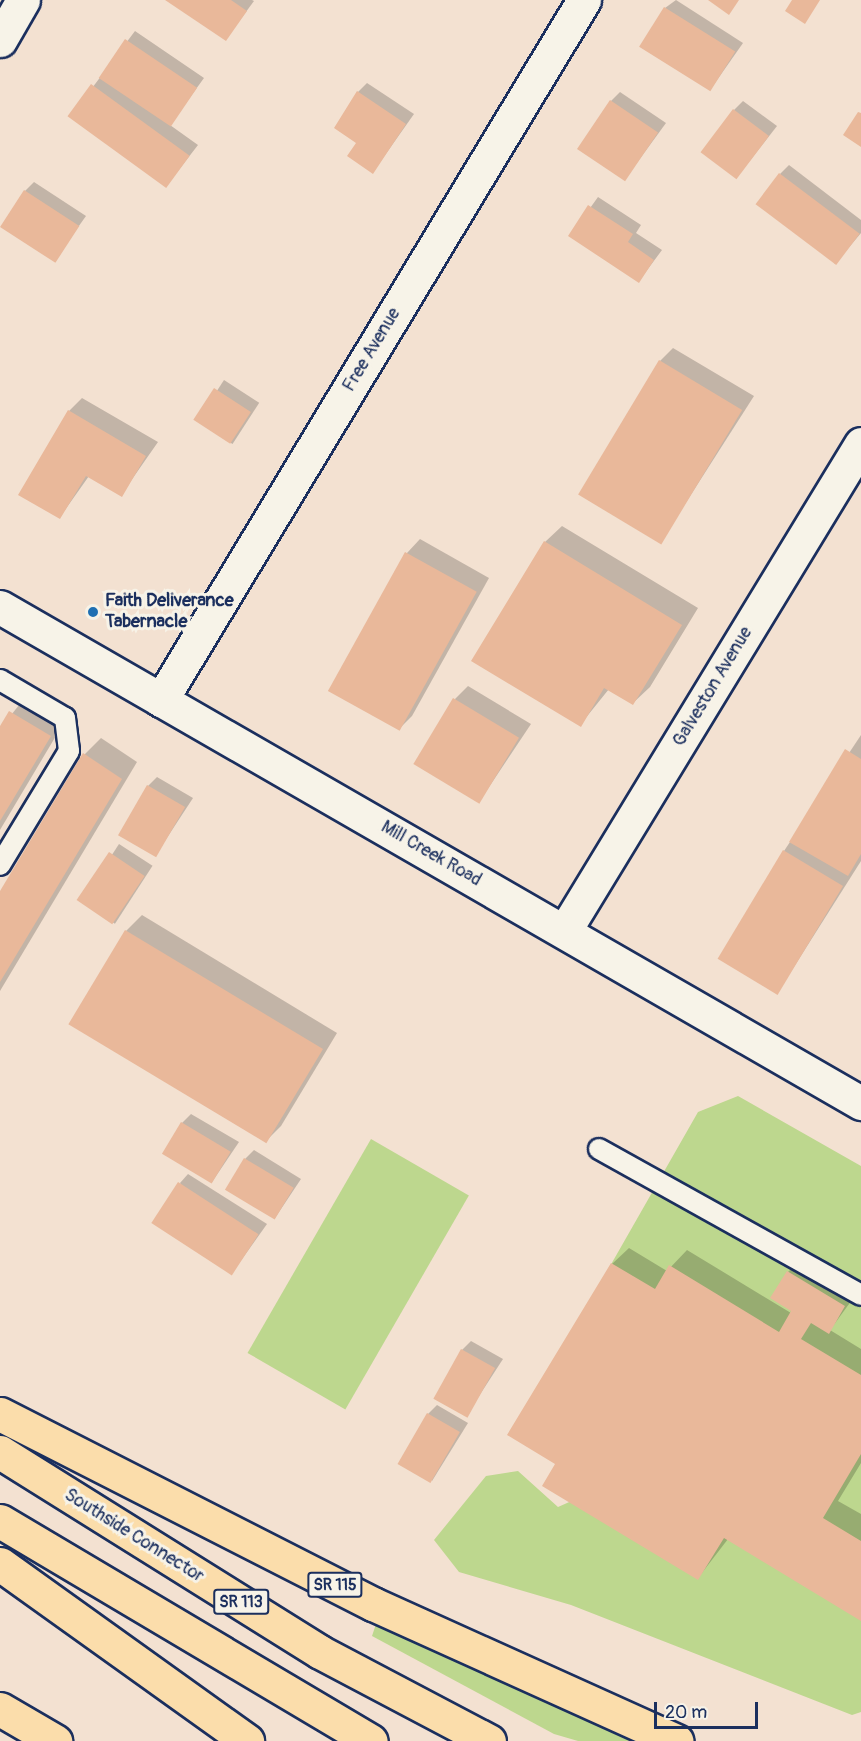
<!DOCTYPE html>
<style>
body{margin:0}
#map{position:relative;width:861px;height:1741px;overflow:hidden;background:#f3e1d1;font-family:Pangolin,sans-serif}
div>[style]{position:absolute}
.green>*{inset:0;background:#bdd78e;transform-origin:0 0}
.shadow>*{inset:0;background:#0003;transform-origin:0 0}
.building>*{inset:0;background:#e9b89a;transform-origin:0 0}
.roads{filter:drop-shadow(2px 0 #1b2f5e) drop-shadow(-2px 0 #1b2f5e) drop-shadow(0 2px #1b2f5e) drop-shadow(0 -2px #1b2f5e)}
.service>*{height:20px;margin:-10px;padding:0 10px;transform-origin:10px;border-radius:10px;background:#f7f3e8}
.minor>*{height:33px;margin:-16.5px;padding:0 16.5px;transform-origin:16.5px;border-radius:16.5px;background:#f7f3e8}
.tertiary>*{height:33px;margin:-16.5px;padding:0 16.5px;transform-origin:16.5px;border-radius:16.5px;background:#f7f3e8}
.motorway>*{height:33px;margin:-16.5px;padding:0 16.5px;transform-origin:16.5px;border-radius:16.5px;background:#fbddab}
.dots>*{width:16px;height:16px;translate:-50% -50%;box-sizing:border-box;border:3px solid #f7f3e8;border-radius:50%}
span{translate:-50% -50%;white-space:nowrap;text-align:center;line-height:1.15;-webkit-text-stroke:6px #f7f3e8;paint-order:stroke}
.shield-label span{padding:2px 4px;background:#f7f3e8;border:2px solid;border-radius:4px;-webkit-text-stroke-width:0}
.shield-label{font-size:16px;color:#1b2f5e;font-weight:700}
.street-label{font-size:18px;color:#1b2f5e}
.poi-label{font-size:18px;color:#1b2f5e;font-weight:700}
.left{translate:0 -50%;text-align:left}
.scale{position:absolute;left:654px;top:1702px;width:104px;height:27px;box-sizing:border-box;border:3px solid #1b2f5e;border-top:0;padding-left:8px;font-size:18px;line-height:21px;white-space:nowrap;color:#1b2f5e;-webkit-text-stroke:4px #f7f3e8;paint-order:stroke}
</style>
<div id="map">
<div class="green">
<i style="clip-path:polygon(738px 1096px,861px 1166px,861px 1712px,852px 1715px,571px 1605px,459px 1572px,434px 1540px,486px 1476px,518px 1471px,558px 1507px,601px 1488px,585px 1310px,698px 1112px)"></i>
<i style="left:371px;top:1139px;width:113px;height:247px;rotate:30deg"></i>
<i style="clip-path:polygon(376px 1624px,435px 1647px,647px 1741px,578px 1741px,554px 1734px,372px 1636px)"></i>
</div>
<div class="shadow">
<i style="clip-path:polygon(168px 0,252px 0,254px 1px,226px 39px)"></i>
<i style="clip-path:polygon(676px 0,743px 43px,710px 90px,665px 8px)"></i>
<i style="clip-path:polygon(135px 31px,204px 78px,170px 125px,198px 145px,167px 185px,71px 116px)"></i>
<i style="clip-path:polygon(367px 83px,414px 114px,373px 172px,358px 142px,358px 92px)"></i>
<i style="clip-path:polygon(620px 92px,666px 123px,625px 179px,611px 101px)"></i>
<i style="clip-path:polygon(743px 101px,777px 126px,737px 177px,734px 110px)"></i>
<i style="clip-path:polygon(789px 165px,861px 220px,861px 233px,835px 264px,780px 174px)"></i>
<i style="clip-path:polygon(34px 182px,86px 216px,54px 261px,25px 191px)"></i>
<i style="clip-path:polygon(598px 197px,641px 225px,636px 233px,662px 250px,639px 281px,570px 236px)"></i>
<i style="clip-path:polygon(673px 348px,754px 396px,660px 543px,660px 361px)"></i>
<i style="left:224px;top:380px;width:42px;height:49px;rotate:33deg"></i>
<i style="clip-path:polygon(82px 398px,158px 442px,121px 495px,89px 476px,60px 517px,69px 411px)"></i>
<i style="clip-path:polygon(562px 526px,698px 608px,650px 687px,633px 703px,609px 689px,580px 725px,545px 542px)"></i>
<i style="clip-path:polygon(420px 539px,489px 578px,412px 716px,399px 729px,330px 690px,407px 553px)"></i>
<i style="clip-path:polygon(468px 686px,531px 724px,479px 802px,455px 699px)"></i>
<i style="clip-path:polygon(27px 695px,66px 719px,0 830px,0 729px)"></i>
<i style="clip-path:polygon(861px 735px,861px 861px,778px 992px,784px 851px)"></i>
<i style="clip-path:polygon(101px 738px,137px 762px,0 991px,0 894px,85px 754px)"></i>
<i style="clip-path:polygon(157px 777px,193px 798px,155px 856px,148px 786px)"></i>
<i style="left:119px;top:844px;width:40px;height:69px;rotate:33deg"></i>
<i style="clip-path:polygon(142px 915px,337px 1033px,281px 1126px,265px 1142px,126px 931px)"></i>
<i style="clip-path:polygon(191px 1114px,239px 1142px,212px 1182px,182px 1123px)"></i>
<i style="clip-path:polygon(254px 1150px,301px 1179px,275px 1218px,245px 1159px)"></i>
<i style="clip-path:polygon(188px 1174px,267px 1224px,232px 1273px,180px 1183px)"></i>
<i style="clip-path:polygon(629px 1248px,667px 1271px,687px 1250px,791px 1313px,788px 1272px,805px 1256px,860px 1289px,830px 1330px,861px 1349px,861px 1463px,838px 1501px,861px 1514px,861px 1619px,728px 1539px,698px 1578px,557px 1463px,612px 1264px)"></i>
<i style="clip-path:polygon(471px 1341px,503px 1359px,466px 1416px,462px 1350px)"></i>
<i style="clip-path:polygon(437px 1405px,468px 1423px,432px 1481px,428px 1414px)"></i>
</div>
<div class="building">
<i style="clip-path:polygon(165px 0,231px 0,247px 11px,226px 41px)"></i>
<i style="clip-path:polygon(708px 0,739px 0,729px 15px)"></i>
<i style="clip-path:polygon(792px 0,820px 0,805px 24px,785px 11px)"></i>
<i style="left:664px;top:7px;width:84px;height:47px;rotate:32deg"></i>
<i style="left:125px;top:39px;width:87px;height:47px;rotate:34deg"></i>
<i style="left:91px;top:84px;width:122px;height:40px;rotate:36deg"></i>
<i style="clip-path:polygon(357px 91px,406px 124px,373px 174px,347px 156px,356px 143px,334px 128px)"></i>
<i style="left:610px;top:100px;width:58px;height:59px;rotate:34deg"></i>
<i style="left:733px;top:109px;width:45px;height:54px;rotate:37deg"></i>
<i style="clip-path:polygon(858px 112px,861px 113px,861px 147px,843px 135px)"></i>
<i style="left:779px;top:173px;width:101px;height:39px;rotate:37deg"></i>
<i style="left:24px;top:190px;width:66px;height:44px;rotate:33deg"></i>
<i style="clip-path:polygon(588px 205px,633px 234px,628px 242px,654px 260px,639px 283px,568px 236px)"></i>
<i style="left:659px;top:360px;width:97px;height:157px;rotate:31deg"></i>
<i style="left:214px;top:388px;width:44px;height:38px;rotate:33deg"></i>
<i style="clip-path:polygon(68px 410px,146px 456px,122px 497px,86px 476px,60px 519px,18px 495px)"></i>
<i style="clip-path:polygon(544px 541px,682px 625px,633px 705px,604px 688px,581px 727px,471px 661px)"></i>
<i style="left:405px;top:552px;width:82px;height:159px;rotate:29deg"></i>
<i style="left:453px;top:698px;width:77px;height:77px;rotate:31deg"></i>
<i style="clip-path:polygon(9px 711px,51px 736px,0 821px,0 726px)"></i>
<i style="clip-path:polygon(845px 749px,861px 759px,861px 854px,848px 876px,789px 842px)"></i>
<i style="clip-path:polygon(83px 753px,122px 779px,0 982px,0 891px)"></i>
<i style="left:147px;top:785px;width:44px;height:58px;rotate:30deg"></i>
<i style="left:783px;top:850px;width:70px;height:127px;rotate:31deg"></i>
<i style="left:109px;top:852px;width:43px;height:58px;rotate:34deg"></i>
<i style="left:125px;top:930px;width:231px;height:110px;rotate:31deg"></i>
<i style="left:181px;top:1122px;width:58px;height:37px;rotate:31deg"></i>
<i style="left:244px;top:1158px;width:58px;height:37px;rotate:31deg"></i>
<i style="left:178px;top:1182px;width:96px;height:49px;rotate:33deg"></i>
<i style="clip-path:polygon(611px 1263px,655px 1289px,669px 1265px,779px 1332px,791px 1311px,770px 1298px,787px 1271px,845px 1306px,829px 1334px,811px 1323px,801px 1339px,861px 1375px,861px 1454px,823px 1518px,861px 1541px,861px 1621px,724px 1538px,698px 1580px,542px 1486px,555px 1464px,507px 1435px)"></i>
<i style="left:461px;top:1349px;width:39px;height:57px;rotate:29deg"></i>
<i style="left:427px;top:1413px;width:38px;height:59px;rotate:30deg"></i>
</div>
<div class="roads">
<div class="service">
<i style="left:0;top:680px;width:75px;rotate:30.3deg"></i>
<i style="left:65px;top:718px;width:33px;rotate:83deg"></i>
<i style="left:69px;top:751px;width:133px;rotate:121.2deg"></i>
<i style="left:599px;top:1149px;width:300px;rotate:29.1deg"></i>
</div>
<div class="minor">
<i style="left:0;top:40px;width:46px;rotate:-60.1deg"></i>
<i style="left:161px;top:700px;width:818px;rotate:-58.86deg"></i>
<i style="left:565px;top:930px;width:569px;rotate:-58.66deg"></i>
</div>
<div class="tertiary">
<i style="left:0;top:607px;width:994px;rotate:29.95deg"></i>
</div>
<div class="motorway">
<i style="left:0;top:1414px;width:419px;rotate:27deg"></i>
<i style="left:373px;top:1604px;width:333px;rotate:24.3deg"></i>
<i style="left:0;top:1452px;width:377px;rotate:32deg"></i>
<i style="left:320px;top:1652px;width:191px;rotate:27.8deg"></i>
<i style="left:0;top:1521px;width:431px;rotate:30.7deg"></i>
<i style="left:0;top:1564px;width:304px;rotate:35.6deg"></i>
<i style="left:0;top:1709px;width:64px;rotate:30.2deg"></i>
</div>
</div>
<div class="dots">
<i style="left:93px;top:612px;background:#1f6fb2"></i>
</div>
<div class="shield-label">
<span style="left:335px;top:1585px">SR 115</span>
<span style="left:241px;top:1602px">SR 113</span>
</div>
<div class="street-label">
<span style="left:372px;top:350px;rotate:-59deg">Free Avenue</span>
<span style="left:713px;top:687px;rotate:-59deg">Galveston Avenue</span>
<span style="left:431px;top:854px;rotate:30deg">Mill Creek Road</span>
<span style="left:134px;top:1536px;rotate:32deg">Southside Connector</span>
</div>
<div class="poi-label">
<span class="left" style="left:105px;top:612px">Faith Deliverance<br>Tabernacle</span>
</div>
<div class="scale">20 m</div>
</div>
